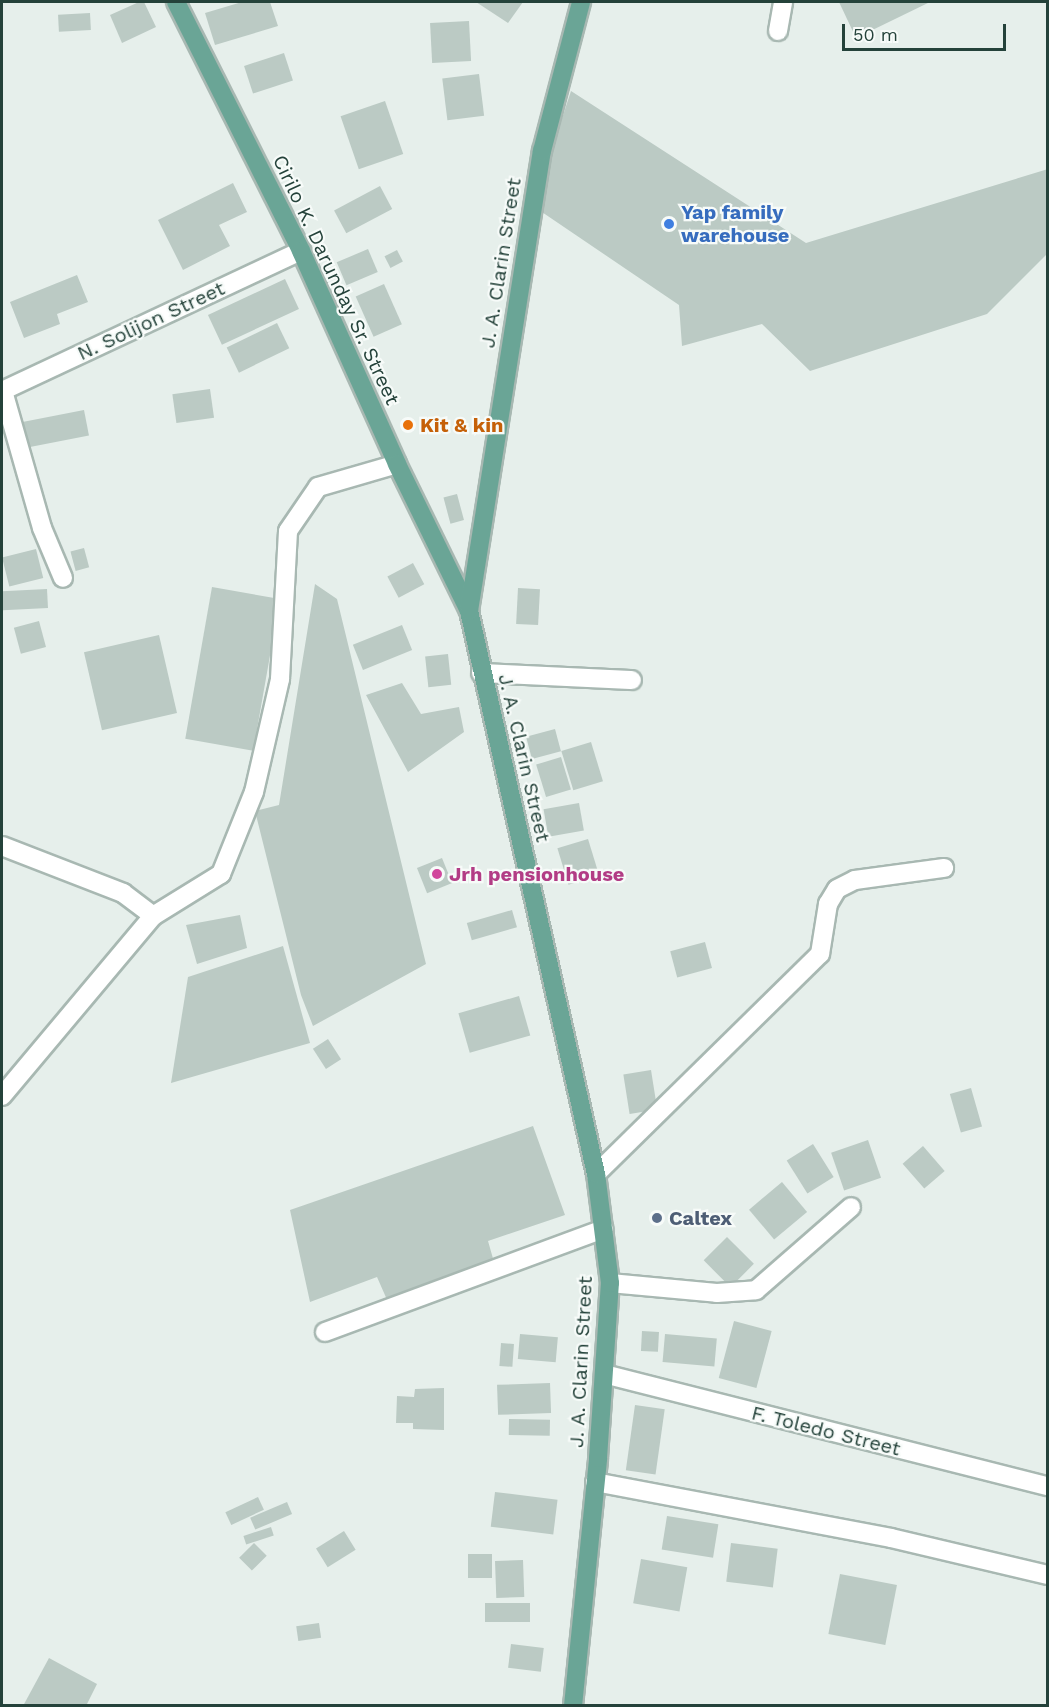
<!DOCTYPE html>
<style>
body{margin:0}
#map{position:relative;width:1049px;height:1707px;overflow:hidden;background:#e6efeb;font-family:"Work Sans",sans-serif}
div>[style]{position:absolute}
.building>*{inset:0;background:#bbcac4;transform-origin:0 0}
.roads{filter:drop-shadow(2px 0 #a8b8b2) drop-shadow(-2px 0 #a8b8b2) drop-shadow(0 2px #a8b8b2) drop-shadow(0 -2px #a8b8b2)}
.minor>*{height:18px;margin:-9px;padding:0 9px;transform-origin:9px;border-radius:9px;background:#fff}
.major>*{height:18px;margin:-9px;padding:0 9px;transform-origin:9px;border-radius:9px;background:#6aa596}
.dots>*{width:16px;height:16px;translate:-50% -50%;box-sizing:border-box;border:3px solid #f7fbf9;border-radius:50%}
span{translate:-50% -50%;white-space:nowrap;text-align:center;line-height:1.15;-webkit-text-stroke:4.5px #f7fbf9;paint-order:stroke}
.shop-label{font-size:20px;color:#366cbe;font-weight:700}
.left{translate:0 -50%;text-align:left}
.street-label{font-size:20px;color:#24423a}
.food-label{font-size:20px;color:#c56008;font-weight:700}
.hotel-label{font-size:20px;color:#b23c85;font-weight:700}
.service-label{font-size:20px;color:#4e5e75;font-weight:700}
.frame{position:absolute;inset:0;border:3px solid #24423a;pointer-events:none}
.scale{position:absolute;left:842px;top:24px;width:164px;height:27px;box-sizing:border-box;border:3px solid #24423a;border-top:0;padding-left:8px;font-size:18px;line-height:21px;white-space:nowrap;color:#24423a;-webkit-text-stroke:4px #f7fbf9;paint-order:stroke}
</style>
<div id="map">
<div class="building">
<i style="clip-path:polygon(139px 2px,144px 2px,156px 27px,122px 43px,110px 15px)"></i>
<i style="clip-path:polygon(242px 2px,270px 2px,278px 26px,215px 45px,205px 13px)"></i>
<i style="clip-path:polygon(476px 2px,523px 2px,508px 23px)"></i>
<i style="clip-path:polygon(839px 2px,930px 2px,856px 38px)"></i>
<i style="left:90px;top:13px;width:17px;height:32px;rotate:87deg"></i>
<i style="left:469px;top:21px;width:40px;height:39px;rotate:87deg"></i>
<i style="left:284px;top:53px;width:29px;height:42px;rotate:72deg"></i>
<i style="left:479px;top:74px;width:42px;height:37px;rotate:83deg"></i>
<i style="clip-path:polygon(571px 91px,806px 243px,1048px 169px,1048px 253px,987px 314px,810px 371px,762px 324px,682px 346px,679px 305px,533px 206px)"></i>
<i style="left:385px;top:101px;width:56px;height:47px;rotate:71deg"></i>
<i style="clip-path:polygon(233px 183px,247px 212px,219px 225px,230px 246px,183px 270px,158px 220px)"></i>
<i style="left:380px;top:186px;width:26px;height:52px;rotate:62deg"></i>
<i style="left:368px;top:249px;width:25px;height:34px;rotate:67deg"></i>
<i style="left:397px;top:250px;width:13px;height:14px;rotate:63deg"></i>
<i style="clip-path:polygon(77px 275px,88px 302px,57px 314px,60px 324px,24px 338px,10px 302px)"></i>
<i style="left:285px;top:279px;width:33px;height:85px;rotate:65deg"></i>
<i style="left:384px;top:284px;width:44px;height:31px;rotate:66deg"></i>
<i style="left:277px;top:323px;width:28px;height:56px;rotate:64deg"></i>
<i style="left:210px;top:389px;width:29px;height:38px;rotate:82deg"></i>
<i style="left:84px;top:410px;width:26px;height:64px;rotate:79deg"></i>
<i style="left:457px;top:494px;width:27px;height:14px;rotate:75deg"></i>
<i style="left:84px;top:548px;width:20px;height:14px;rotate:75deg"></i>
<i style="left:36px;top:549px;width:30px;height:35px;rotate:76deg"></i>
<i style="left:413px;top:563px;width:24px;height:29px;rotate:62deg"></i>
<i style="clip-path:polygon(315px 584px,337px 599px,426px 964px,313px 1026px,301px 995px,255px 811px,279px 805px)"></i>
<i style="left:212px;top:587px;width:69px;height:154px;rotate:10deg"></i>
<i style="left:518px;top:588px;width:22px;height:36px;rotate:3deg"></i>
<i style="left:47px;top:589px;width:19px;height:45px;rotate:87deg"></i>
<i style="left:39px;top:621px;width:27px;height:26px;rotate:75deg"></i>
<i style="left:402px;top:625px;width:27px;height:53px;rotate:68deg"></i>
<i style="left:159px;top:635px;width:80px;height:77px;rotate:77deg"></i>
<i style="left:448px;top:654px;width:31px;height:23px;rotate:84deg"></i>
<i style="clip-path:polygon(402px 683px,421px 714px,459px 707px,464px 732px,408px 772px,366px 695px)"></i>
<i style="left:555px;top:729px;width:23px;height:30px;rotate:75deg"></i>
<i style="left:591px;top:742px;width:41px;height:31px;rotate:73deg"></i>
<i style="left:561px;top:757px;width:34px;height:26px;rotate:73deg"></i>
<i style="left:579px;top:803px;width:28px;height:36px;rotate:80deg"></i>
<i style="left:588px;top:839px;width:38px;height:32px;rotate:73deg"></i>
<i style="left:442px;top:858px;width:27px;height:27px;rotate:68deg"></i>
<i style="left:512px;top:910px;width:18px;height:47px;rotate:74deg"></i>
<i style="clip-path:polygon(240px 915px,247px 948px,197px 964px,186px 925px)"></i>
<i style="left:705px;top:942px;width:27px;height:36px;rotate:75deg"></i>
<i style="clip-path:polygon(283px 946px,310px 1043px,171px 1083px,188px 977px)"></i>
<i style="left:519px;top:996px;width:41px;height:63px;rotate:74deg"></i>
<i style="left:328px;top:1039px;width:24px;height:18px;rotate:57deg"></i>
<i style="left:651px;top:1070px;width:40px;height:28px;rotate:81deg"></i>
<i style="left:971px;top:1088px;width:40px;height:22px;rotate:74deg"></i>
<i style="clip-path:polygon(533px 1126px,565px 1215px,488px 1241px,494px 1262px,388px 1302px,377px 1277px,310px 1302px,290px 1210px)"></i>
<i style="left:868px;top:1140px;width:40px;height:39px;rotate:71deg"></i>
<i style="left:813px;top:1144px;width:39px;height:31px;rotate:58deg"></i>
<i style="left:923px;top:1146px;width:33px;height:27px;rotate:49deg"></i>
<i style="left:782px;top:1182px;width:39px;height:43px;rotate:50deg"></i>
<i style="left:727px;top:1237px;width:38px;height:33px;rotate:45deg"></i>
<i style="left:734px;top:1321px;width:39px;height:59px;rotate:15deg"></i>
<i style="left:642px;top:1331px;width:17px;height:20px;rotate:3deg"></i>
<i style="left:520px;top:1334px;width:38px;height:25px;rotate:5deg"></i>
<i style="left:665px;top:1334px;width:52px;height:28px;rotate:5deg"></i>
<i style="left:501px;top:1343px;width:13px;height:23px;rotate:4deg"></i>
<i style="left:550px;top:1383px;width:30px;height:53px;rotate:88deg"></i>
<i style="clip-path:polygon(444px 1388px,444px 1430px,413px 1429px,413px 1423px,396px 1423px,397px 1396px,414px 1397px,415px 1389px)"></i>
<i style="left:635px;top:1405px;width:30px;height:66px;rotate:8deg"></i>
<i style="left:509px;top:1419px;width:41px;height:16px;rotate:1deg"></i>
<i style="left:495px;top:1492px;width:63px;height:35px;rotate:7deg"></i>
<i style="left:258px;top:1497px;width:14px;height:36px;rotate:65deg"></i>
<i style="left:287px;top:1502px;width:13px;height:40px;rotate:67deg"></i>
<i style="left:667px;top:1516px;width:52px;height:34px;rotate:9deg"></i>
<i style="left:271px;top:1527px;width:9px;height:29px;rotate:72deg"></i>
<i style="left:344px;top:1531px;width:22px;height:33px;rotate:58deg"></i>
<i style="left:254px;top:1543px;width:18px;height:21px;rotate:45deg"></i>
<i style="left:731px;top:1543px;width:47px;height:39px;rotate:7deg"></i>
<i style="left:468px;top:1554px;width:24px;height:24px"></i>
<i style="left:641px;top:1559px;width:47px;height:45px;rotate:10deg"></i>
<i style="left:523px;top:1560px;width:37px;height:28px;rotate:88deg"></i>
<i style="left:840px;top:1574px;width:58px;height:61px;rotate:11deg"></i>
<i style="left:485px;top:1603px;width:45px;height:19px"></i>
<i style="left:319px;top:1623px;width:15px;height:23px;rotate:82deg"></i>
<i style="left:511px;top:1644px;width:33px;height:24px;rotate:7deg"></i>
<i style="clip-path:polygon(49px 1658px,97px 1684px,86px 1706px,23px 1706px)"></i>
</div>
<div class="roads">
<div class="minor">
<i style="left:778px;top:31px;width:29px;rotate:-80deg"></i>
<i style="left:2px;top:391px;width:330px;rotate:-25.1deg"></i>
<i style="left:3px;top:391px;width:142px;rotate:74.1deg"></i>
<i style="left:42px;top:528px;width:54px;rotate:67.2deg"></i>
<i style="left:481px;top:673px;width:151px;rotate:2.7deg"></i>
<i style="left:2px;top:846px;width:130px;rotate:21.2deg"></i>
<i style="left:123px;top:893px;width:38px;rotate:37deg"></i>
<i style="left:2px;top:1096px;width:235px;rotate:-50deg"></i>
<i style="left:153px;top:916px;width:80px;rotate:-31.7deg"></i>
<i style="left:221px;top:874px;width:88px;rotate:-68.1deg"></i>
<i style="left:254px;top:792px;width:116px;rotate:-77deg"></i>
<i style="left:280px;top:679px;width:148px;rotate:-86.9deg"></i>
<i style="left:288px;top:531px;width:53px;rotate:-55.7deg"></i>
<i style="left:318px;top:487px;width:82px;rotate:-16.2deg"></i>
<i style="left:596px;top:1174px;width:314px;rotate:-44.5deg"></i>
<i style="left:820px;top:954px;width:51px;rotate:-80.9deg"></i>
<i style="left:828px;top:904px;width:17px;rotate:-59deg"></i>
<i style="left:837px;top:889px;width:20px;rotate:-27deg"></i>
<i style="left:855px;top:880px;width:90px;rotate:-7.7deg"></i>
<i style="left:610px;top:1283px;width:107px;rotate:5.3deg"></i>
<i style="left:717px;top:1293px;width:39px;rotate:-4deg"></i>
<i style="left:756px;top:1290px;width:126px;rotate:-41.1deg"></i>
<i style="left:325px;top:1332px;width:297px;rotate:-20.3deg"></i>
<i style="left:604px;top:1374px;width:458px;rotate:14.2deg"></i>
<i style="left:595px;top:1482px;width:301px;rotate:10.7deg"></i>
<i style="left:891px;top:1538px;width:161px;rotate:13.3deg"></i>
</div>
<div class="major">
<i style="left:176px;top:2px;width:279px;rotate:63.3deg"></i>
<i style="left:301px;top:251px;width:234px;rotate:65.7deg"></i>
<i style="left:397px;top:464px;width:164px;rotate:63.9deg"></i>
<i style="left:573px;top:1706px;width:249px;rotate:-84.2deg"></i>
<i style="left:598px;top:1458px;width:175px;rotate:-86.1deg"></i>
<i style="left:610px;top:1283px;width:110px;rotate:-97.3deg"></i>
<i style="left:596px;top:1174px;width:577px;rotate:-102.71deg"></i>
<i style="left:469px;top:611px;width:466px;rotate:-81deg"></i>
<i style="left:542px;top:151px;width:154px;rotate:-75.3deg"></i>
</div>
</div>
<div class="dots">
<i style="left:669px;top:224px;background:#3f7fe0"></i>
<i style="left:408px;top:425px;background:#e8710a"></i>
<i style="left:437px;top:874px;background:#d1479c"></i>
<i style="left:657px;top:1218px;background:#5c6f8a"></i>
</div>
<div class="shop-label">
<span class="left" style="left:681px;top:224px">Yap family<br>warehouse</span>
</div>
<div class="street-label">
<span style="left:501px;top:263px;rotate:-81deg">J. A. Clarin Street</span>
<span style="left:336px;top:280px;rotate:65deg">Cirilo K. Darunday Sr. Street</span>
<span style="left:151px;top:321px;rotate:-25deg">N. Solijon Street</span>
<span style="left:524px;top:758px;rotate:77deg">J. A. Clarin Street</span>
<span style="left:581px;top:1362px;rotate:-87deg">J. A. Clarin Street</span>
<span style="left:826px;top:1431px;rotate:14deg">F. Toledo Street</span>
</div>
<div class="food-label">
<span class="left" style="left:420px;top:425px">Kit &amp; kin</span>
</div>
<div class="hotel-label">
<span class="left" style="left:449px;top:874px">Jrh pensionhouse</span>
</div>
<div class="service-label">
<span class="left" style="left:669px;top:1218px">Caltex</span>
</div>
<div class="frame"></div>
<div class="scale">50 m</div>
</div>
